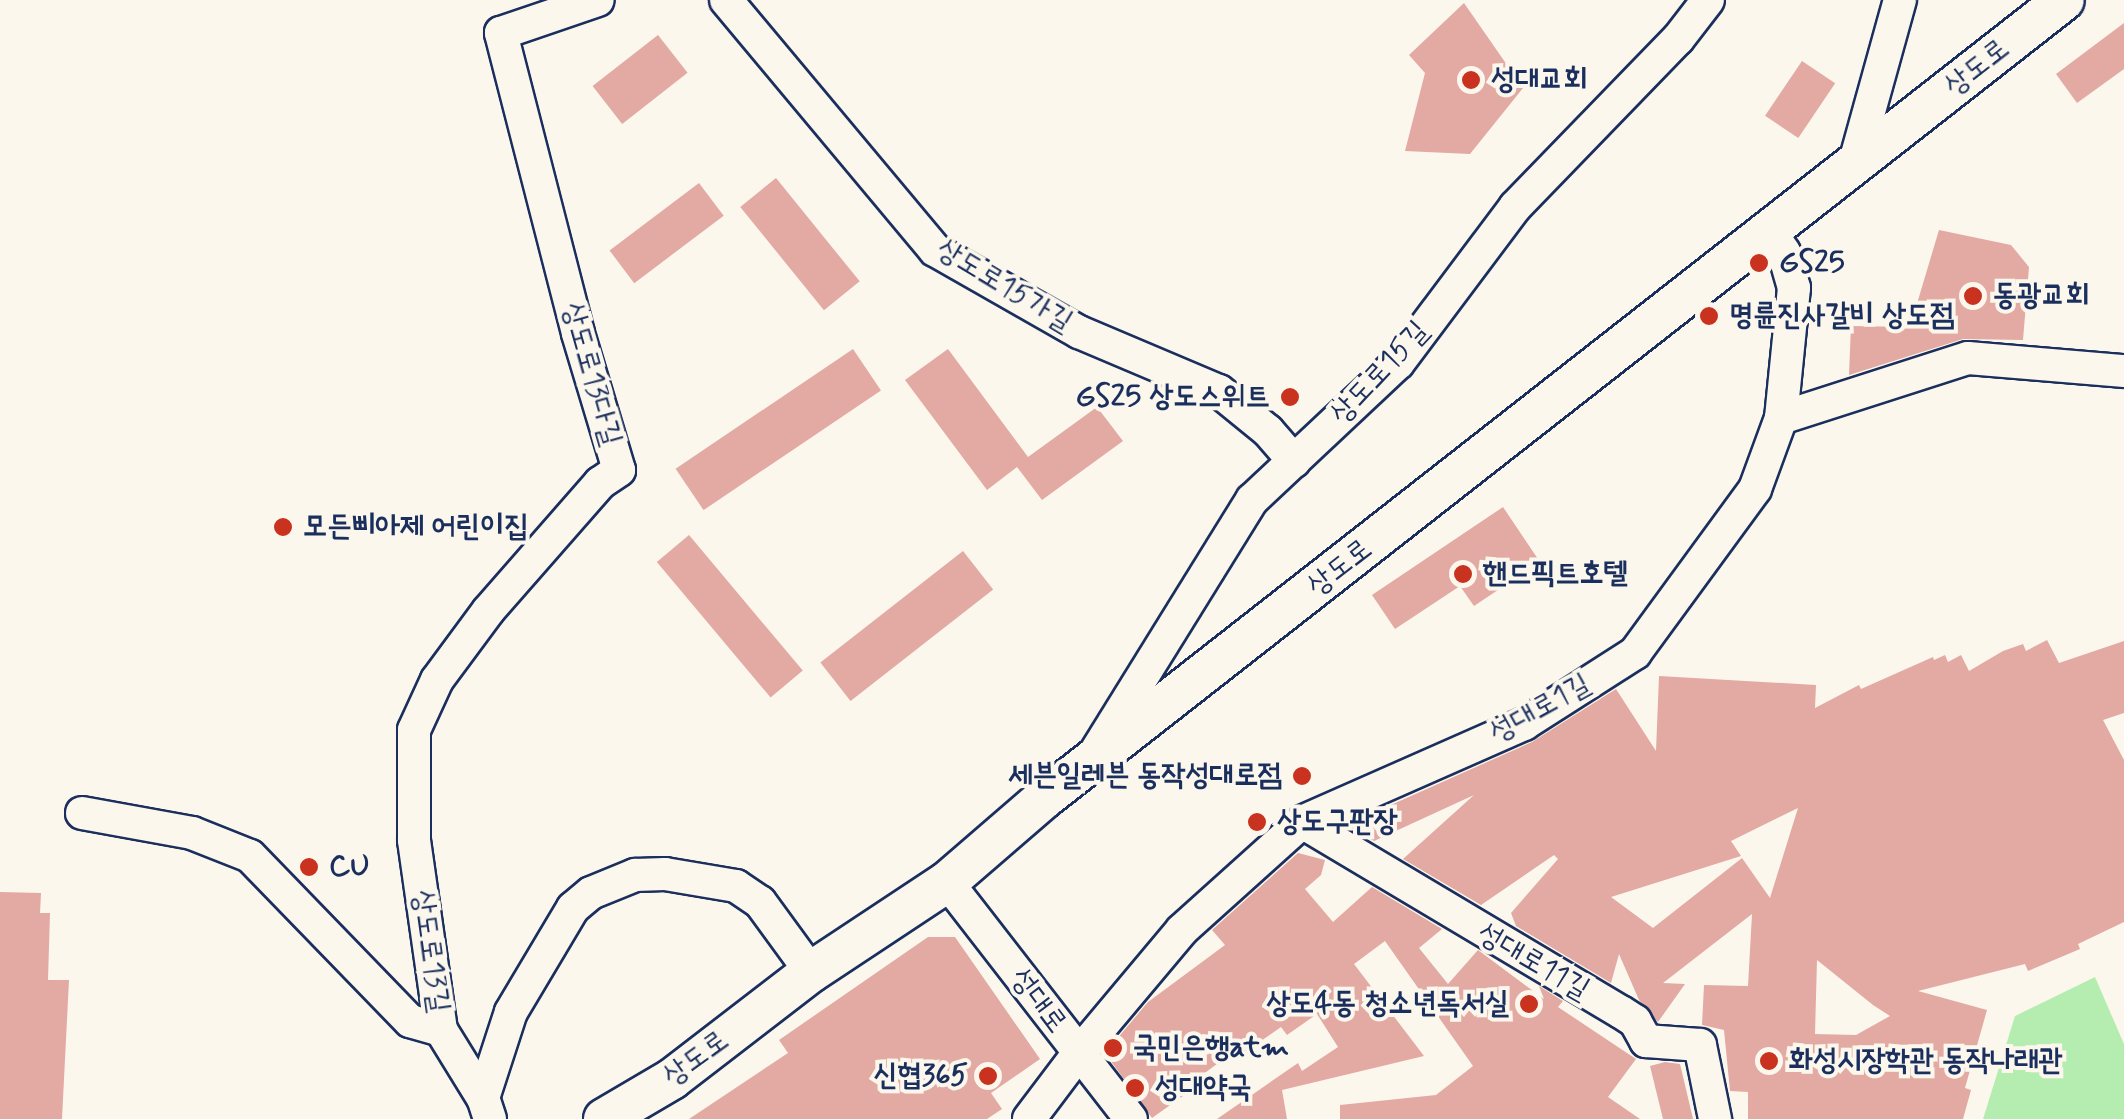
<!DOCTYPE html>
<meta charset="utf-8">
<style>
body{margin:0}
#map{position:relative;width:2124px;height:1119px;overflow:hidden;background:#fbf7ec;font-family:Mynerve,"Poor Story",sans-serif}
div>[style]{position:absolute}
.green>*{inset:0;background:#b5edb0}
.building>*{inset:0;background:#e3a9a3;transform-origin:0 0}
.roads{filter:drop-shadow(2px 0 #1b2f5e) drop-shadow(-2px 0 #1b2f5e) drop-shadow(0 2px #1b2f5e) drop-shadow(0 -2px #1b2f5e)}
.minor>*{height:32px;margin:-16px;padding:0 16px;transform-origin:16px;border-radius:16px;background:#fbf7ec}
.major>*{height:40px;margin:-20px;padding:0 20px;transform-origin:20px;border-radius:20px;background:#fbf7ec}
.dots>*{width:28px;height:28px;translate:-50% -50%;box-sizing:border-box;border:5px solid #fbf7ec;border-radius:50%}
span{translate:-50% -50%;white-space:nowrap;text-align:center;line-height:1.15;-webkit-text-stroke:8px #fbf7ec;paint-order:stroke}
.street-label{font-size:30px;color:#1b2f5e}
.poi-label{font-size:30px;color:#1b2f5e;font-weight:700}
.left{translate:0 -50%;text-align:left}
.right{translate:-100% -50%;text-align:right}
</style>
<div id="map">
<div class="green">
<i style="clip-path:polygon(2095px 977px,2124px 1044px,2124px 1119px,1983px 1119px,2015px 1016px)"></i>
</div>
<div class="building">
<i style="clip-path:polygon(1464px 3px,1523px 88px,1470px 154px,1405px 151px,1425px 73px,1409px 55px)"></i>
<i style="clip-path:polygon(2124px 23px,2124px 69px,2077px 103px,2056px 74px)"></i>
<i style="left:658px;top:35px;width:48px;height:83px;rotate:52deg"></i>
<i style="left:1802px;top:61px;width:40px;height:66px;rotate:34deg"></i>
<i style="left:776px;top:178px;width:133px;height:46px;rotate:51deg"></i>
<i style="left:699px;top:183px;width:41px;height:112px;rotate:53deg"></i>
<i style="clip-path:polygon(1939px 230px,2011px 245px,2029px 267px,2023px 340px,1963px 339px,1849px 375px,1851px 326px,1910px 327px)"></i>
<i style="left:853px;top:349px;width:50px;height:214px;rotate:56deg"></i>
<i style="clip-path:polygon(948px 349px,1028px 457px,1097px 407px,1123px 441px,1042px 500px,1017px 467px,987px 490px,905px 380px)"></i>
<i style="clip-path:polygon(1503px 507px,1540px 562px,1474px 606px,1460px 586px,1395px 629px,1372px 595px)"></i>
<i style="left:689px;top:535px;width:177px;height:42px;rotate:50deg"></i>
<i style="left:963px;top:551px;width:49px;height:181px;rotate:52deg"></i>
<i style="clip-path:polygon(evenodd,2047px 640px,2059px 663px,2124px 641px,2124px 713px,2103px 720px,2124px 760px,2124px 922px,2078px 944px,2080px 949px,2028px 971px,2025px 964px,1918px 991px,1987px 1010px,1965px 1088px,1971px 1090px,1963px 1119px,1748px 1119px,1748px 1092px,1730px 1091px,1724px 1030px,1702px 1025px,1704px 985px,1748px 986px,1752px 914px,1663px 983px,1685px 984px,1658px 1022px,1639px 1000px,1619px 954px,1611px 983px,1516px 926px,1511px 913px,1558px 859px,1554px 855px,1481px 905px,1403px 859px,1474px 795px,1374px 841px,1346px 825px,1532px 742px,1616px 689px,1656px 751px,1659px 676px,1816px 685px,1815px 708px,1859px 685px,1861px 689px,1933px 657px,1934px 660px,1945px 655px,1948px 662px,1961px 655px,1969px 671px,2003px 651px,2023px 644px,2026px 651px,2047px 640px,1798px 808px,1770px 898px,1742px 858px,1653px 928px,1611px 897px,1741px 856px,1731px 841px,1798px 808px,2047px 640px,1817px 960px,1873px 1005px,1890px 1016px,1856px 1035px,1815px 1034px,1817px 960px)"></i>
<i style="clip-path:polygon(1298px 853px,1325px 860px,1321px 875px,1305px 889px,1333px 922px,1372px 887px,1442px 929px,1419px 948px,1448px 984px,1478px 950px,1544px 999px,1539px 986px,1563px 1001px,1558px 1007px,1636px 1059px,1608px 1097px,1640px 1119px,1340px 1119px,1340px 1105px,1436px 1095px,1473px 1066px,1385px 941px,1354px 964px,1424px 1056px,1282px 1090px,1287px 1119px,1217px 1119px,1298px 1063px,1302px 1071px,1338px 1047px,1317px 1014px,1287px 1035px,1281px 1027px,1237px 1058px,1233px 1052px,1194px 1081px,1197px 1086px,1152px 1118px,1105px 1053px,1148px 1002px,1225px 945px,1212px 930px)"></i>
<i style="clip-path:polygon(0 892px,41px 893px,40px 913px,50px 913px,48px 980px,69px 980px,62px 1119px,0 1119px)"></i>
<i style="clip-path:polygon(928px 937px,955px 937px,1040px 1059px,991px 1093px,1002px 1109px,987px 1119px,689px 1119px,788px 1053px,779px 1040px)"></i>
<i style="clip-path:polygon(1665px 1062px,1680px 1064px,1693px 1119px,1663px 1119px,1650px 1066px)"></i>
</div>
<div class="roads">
<div class="minor">
<i style="left:726px;top:0;width:326px;rotate:50.1deg"></i>
<i style="left:935px;top:250px;width:166px;rotate:29.7deg"></i>
<i style="left:1079px;top:332px;width:152px;rotate:22.9deg"></i>
<i style="left:1219px;top:391px;width:63px;rotate:39.2deg"></i>
<i style="left:1268px;top:431px;width:40px;rotate:49deg"></i>
<i style="left:1855px;top:162px;width:168px;rotate:-74.5deg"></i>
<i style="left:1781px;top:418px;width:196px;rotate:-17.8deg"></i>
<i style="left:1968px;top:358px;width:157px;rotate:4.8deg"></i>
<i style="left:1095px;top:753px;width:298px;rotate:-58.2deg"></i>
<i style="left:1252px;top:500px;width:200px;rotate:-43.2deg"></i>
<i style="left:1398px;top:363px;width:195px;rotate:-53.1deg"></i>
<i style="left:1515px;top:207px;width:234px;rotate:-45.9deg"></i>
<i style="left:1678px;top:39px;width:49px;rotate:-52.4deg"></i>
<i style="left:82px;top:813px;width:112px;rotate:10.3deg"></i>
<i style="left:192px;top:833px;width:62px;rotate:21.6deg"></i>
<i style="left:250px;top:856px;width:230px;rotate:45.9deg"></i>
<i style="left:410px;top:1021px;width:32px;rotate:16deg"></i>
<i style="left:1302px;top:822px;width:371px;rotate:30.8deg"></i>
<i style="left:1621px;top:1012px;width:17px;rotate:33deg"></i>
<i style="left:1635px;top:1021px;width:23px;rotate:61deg"></i>
<i style="left:1646px;top:1041px;width:54px;rotate:4.2deg"></i>
<i style="left:1700px;top:1045px;width:76px;rotate:78.5deg"></i>
<i style="left:947px;top:882px;width:300px;rotate:52.2deg"></i>
<i style="left:483px;top:1098px;width:90px;rotate:-72deg"></i>
<i style="left:511px;top:1012px;width:121px;rotate:-59.2deg"></i>
<i style="left:573px;top:908px;width:23px;rotate:-40deg"></i>
<i style="left:591px;top:893px;width:48px;rotate:-22.2deg"></i>
<i style="left:635px;top:875px;width:30px;rotate:-2deg"></i>
<i style="left:665px;top:874px;width:72px;rotate:9.6deg"></i>
<i style="left:736px;top:886px;width:29px;rotate:34deg"></i>
<i style="left:760px;top:902px;width:87px;rotate:53.9deg"></i>
<i style="left:490px;top:1119px;width:22px;rotate:-108deg"></i>
<i style="left:483px;top:1098px;width:80px;rotate:-121.7deg"></i>
<i style="left:441px;top:1030px;width:192px;rotate:-98.1deg"></i>
<i style="left:414px;top:840px;width:110px;rotate:-90deg"></i>
<i style="left:414px;top:730px;width:55px;rotate:-65.3deg"></i>
<i style="left:437px;top:680px;width:86px;rotate:-53.5deg"></i>
<i style="left:488px;top:611px;width:170px;rotate:-48.8deg"></i>
<i style="left:600px;top:483px;width:23px;rotate:-34deg"></i>
<i style="left:619px;top:470px;width:143px;rotate:-106.7deg"></i>
<i style="left:578px;top:333px;width:310px;rotate:-104.4deg"></i>
<i style="left:501px;top:33px;width:102px;rotate:-18.8deg"></i>
<i style="left:1029px;top:1119px;width:81px;rotate:-53deg"></i>
<i style="left:1078px;top:1054px;width:162px;rotate:-50deg"></i>
<i style="left:1182px;top:930px;width:161px;rotate:-42deg"></i>
<i style="left:1302px;top:822px;width:243px;rotate:-23.8deg"></i>
<i style="left:1524px;top:724px;width:132px;rotate:-32.6deg"></i>
<i style="left:1635px;top:653px;width:203px;rotate:-53.8deg"></i>
<i style="left:1755px;top:489px;width:76px;rotate:-69.9deg"></i>
<i style="left:1781px;top:418px;width:131px;rotate:-84.3deg"></i>
<i style="left:1794px;top:288px;width:37px;rotate:-106deg"></i>
<i style="left:1784px;top:252px;width:28px;rotate:-125deg"></i>
</div>
<div class="major">
<i style="left:604px;top:1119px;width:79px;rotate:-30.5deg"></i>
<i style="left:672px;top:1079px;width:175px;rotate:-37.6deg"></i>
<i style="left:811px;top:972px;width:163px;rotate:-33.5deg"></i>
<i style="left:947px;top:882px;width:127px;rotate:-40.8deg"></i>
<i style="left:1043px;top:799px;width:1296px;rotate:-38.05deg"></i>
</div>
</div>
<div class="dots">
<i style="left:1471px;top:80px;background:#c8321e"></i>
<i style="left:1759px;top:263px;background:#c8321e"></i>
<i style="left:1973px;top:296px;background:#c8321e"></i>
<i style="left:1709px;top:316px;background:#c8321e"></i>
<i style="left:1290px;top:397px;background:#c8321e"></i>
<i style="left:283px;top:527px;background:#c8321e"></i>
<i style="left:1463px;top:574px;background:#c8321e"></i>
<i style="left:1302px;top:776px;background:#c8321e"></i>
<i style="left:1257px;top:822px;background:#c8321e"></i>
<i style="left:309px;top:867px;background:#c8321e"></i>
<i style="left:1529px;top:1004px;background:#c8321e"></i>
<i style="left:1113px;top:1048px;background:#c8321e"></i>
<i style="left:1769px;top:1061px;background:#c8321e"></i>
<i style="left:988px;top:1076px;background:#c8321e"></i>
<i style="left:1135px;top:1088px;background:#c8321e"></i>
</div>
<div class="street-label">
<span style="left:1977px;top:68px;rotate:-38deg">상도로</span>
<span style="left:1004px;top:286px;rotate:31deg">상도로15가길</span>
<span style="left:1380px;top:373px;rotate:-47deg">상도로15길</span>
<span style="left:591px;top:374px;rotate:74deg">상도로13다길</span>
<span style="left:1340px;top:568px;rotate:-38deg">상도로</span>
<span style="left:1540px;top:709px;rotate:-29deg">성대로1길</span>
<span style="left:430px;top:951px;rotate:82deg">상도로13길</span>
<span style="left:1533px;top:962px;rotate:30deg">성대로11길</span>
<span style="left:1038px;top:1001px;rotate:53deg">성대로</span>
<span style="left:696px;top:1059px;rotate:-36deg">상도로</span>
</div>
<div class="poi-label">
<span class="left" style="left:1491px;top:80px">성대교회</span>
<span class="left" style="left:1779px;top:263px">GS25</span>
<span class="left" style="left:1993px;top:296px">동광교회</span>
<span class="left" style="left:1729px;top:316px">명륜진사갈비 상도점</span>
<span class="right" style="left:1270px;top:397px">GS25 상도스위트</span>
<span class="left" style="left:303px;top:527px">모든삐아제 어린이집</span>
<span class="left" style="left:1483px;top:574px">핸드픽트호텔</span>
<span class="right" style="left:1282px;top:776px">세븐일레븐 동작성대로점</span>
<span class="left" style="left:1277px;top:822px">상도구판장</span>
<span class="left" style="left:329px;top:867px">CU</span>
<span class="right" style="left:1509px;top:1004px">상도4동 청소년독서실</span>
<span class="left" style="left:1133px;top:1048px">국민은행atm</span>
<span class="left" style="left:1789px;top:1061px">화성시장학관 동작나래관</span>
<span class="right" style="left:968px;top:1076px">신협365</span>
<span class="left" style="left:1155px;top:1088px">성대약국</span>
</div>
</div>
